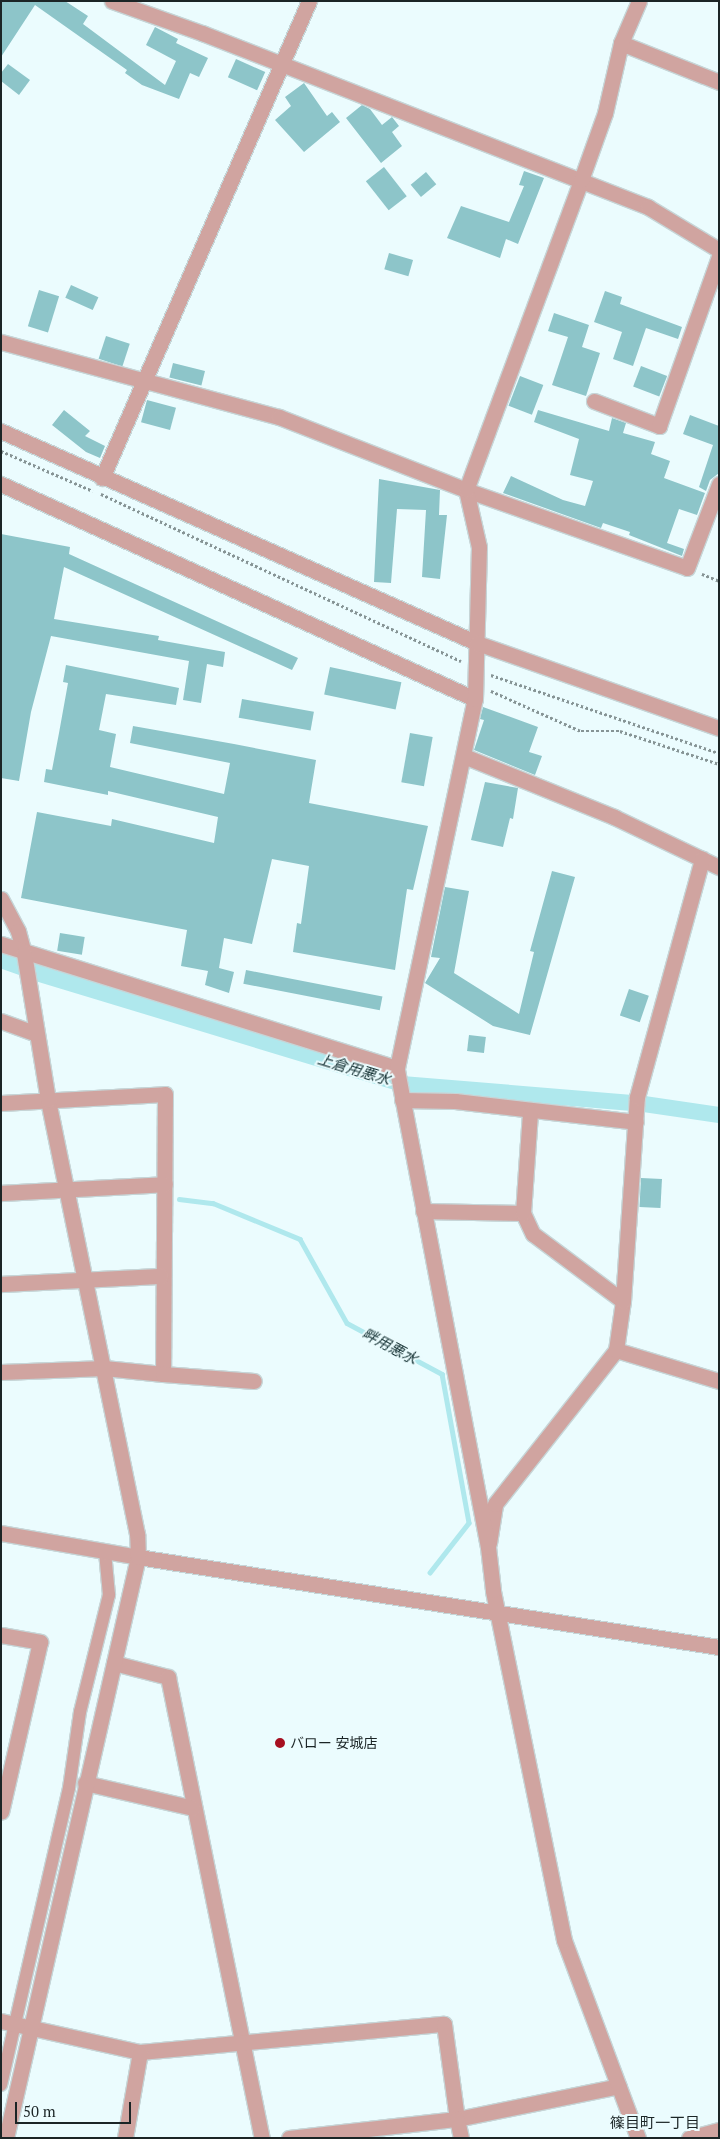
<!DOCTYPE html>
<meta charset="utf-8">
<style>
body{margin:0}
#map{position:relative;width:720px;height:2139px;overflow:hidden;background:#ebfcfe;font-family:"PT Serif","Noto Sans JP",serif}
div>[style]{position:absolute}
.stream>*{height:4.5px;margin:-2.25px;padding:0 2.25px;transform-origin:2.25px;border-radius:2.25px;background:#afe8ed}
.canal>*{height:16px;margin:-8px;padding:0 8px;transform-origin:8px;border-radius:8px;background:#afe8ed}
.building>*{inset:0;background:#8dc5c9;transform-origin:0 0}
.path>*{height:2.5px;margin-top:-1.25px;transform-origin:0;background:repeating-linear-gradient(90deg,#869495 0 2.5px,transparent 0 5px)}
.roads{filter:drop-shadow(1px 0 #c6d5d7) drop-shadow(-1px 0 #c6d5d7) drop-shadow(0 1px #c6d5d7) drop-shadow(0 -1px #c6d5d7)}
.pedestrian>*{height:12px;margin:-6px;padding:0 6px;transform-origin:6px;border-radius:6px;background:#d0a4a0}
.minor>*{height:15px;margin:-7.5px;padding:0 7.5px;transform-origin:7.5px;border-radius:7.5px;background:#d0a4a0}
.tertiary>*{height:15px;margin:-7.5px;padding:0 7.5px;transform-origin:7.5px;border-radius:7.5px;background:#d0a4a0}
.dots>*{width:14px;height:14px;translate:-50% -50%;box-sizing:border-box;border:2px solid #ebfcfe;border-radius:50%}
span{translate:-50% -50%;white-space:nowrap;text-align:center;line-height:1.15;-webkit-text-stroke:4px #ebfcfe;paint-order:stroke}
.poi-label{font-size:14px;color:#1b2526}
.left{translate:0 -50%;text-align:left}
.water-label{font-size:15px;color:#153234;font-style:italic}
.neighbourhood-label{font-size:15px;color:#1b2526}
.frame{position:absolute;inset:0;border:2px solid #1b2526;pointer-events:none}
.scale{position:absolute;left:15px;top:2102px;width:116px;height:22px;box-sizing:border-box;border:2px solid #1b2526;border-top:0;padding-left:6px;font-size:15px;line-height:18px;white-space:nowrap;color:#1b2526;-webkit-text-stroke:4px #ebfcfe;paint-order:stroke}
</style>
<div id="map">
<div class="stream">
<i style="left:179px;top:1199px;width:34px;rotate:7deg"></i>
<i style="left:213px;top:1203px;width:94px;rotate:22.5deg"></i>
<i style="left:300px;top:1239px;width:96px;rotate:60.8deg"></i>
<i style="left:347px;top:1323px;width:108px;rotate:28.2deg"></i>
<i style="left:442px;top:1374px;width:151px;rotate:79.7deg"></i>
<i style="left:469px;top:1523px;width:63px;rotate:128deg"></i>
</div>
<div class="canal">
<i style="left:1px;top:960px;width:41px;rotate:19.7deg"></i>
<i style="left:40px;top:974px;width:378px;rotate:16.9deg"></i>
<i style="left:402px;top:1084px;width:243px;rotate:4.7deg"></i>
<i style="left:644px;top:1104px;width:76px;rotate:8.3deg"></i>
</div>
<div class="building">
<i style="clip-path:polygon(1px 1px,65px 1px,88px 16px,83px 24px,165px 85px,176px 61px,146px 45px,155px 27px,178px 39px,176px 43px,208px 58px,199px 77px,190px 73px,179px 99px,142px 85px,125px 73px,127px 70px,35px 5px,1px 57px)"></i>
<i style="left:236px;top:59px;width:32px;height:20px;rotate:24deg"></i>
<i style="clip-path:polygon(8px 64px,30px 80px,19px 95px,1px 81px,1px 73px)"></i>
<i style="clip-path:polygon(304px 83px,327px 116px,332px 112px,340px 122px,304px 152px,275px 120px,291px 106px,285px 97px)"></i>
<i style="clip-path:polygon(362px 105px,370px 109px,382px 125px,392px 117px,399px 126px,392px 132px,402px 146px,381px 163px,346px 118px)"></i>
<i style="left:384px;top:167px;width:37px;height:23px;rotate:52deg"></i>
<i style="clip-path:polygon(524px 171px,544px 178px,518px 244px,506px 239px,500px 258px,447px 238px,461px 206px,509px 222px,524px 186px,519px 185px)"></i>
<i style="left:426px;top:172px;width:16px;height:20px;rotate:50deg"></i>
<i style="left:389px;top:253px;width:25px;height:17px;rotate:16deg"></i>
<i style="left:71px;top:285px;width:30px;height:14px;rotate:24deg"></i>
<i style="left:39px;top:290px;width:21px;height:38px;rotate:17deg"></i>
<i style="clip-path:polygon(605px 291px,622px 297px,620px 304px,682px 327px,678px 339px,646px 328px,633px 366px,613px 359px,622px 332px,594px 322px)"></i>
<i style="clip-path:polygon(554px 313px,589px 325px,582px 347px,600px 353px,586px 396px,552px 385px,568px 337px,548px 331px)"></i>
<i style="left:106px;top:336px;width:25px;height:24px;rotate:18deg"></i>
<i style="left:173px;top:363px;width:33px;height:15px;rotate:14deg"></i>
<i style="left:641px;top:366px;width:28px;height:22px;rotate:21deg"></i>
<i style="left:520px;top:376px;width:25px;height:32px;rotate:21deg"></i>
<i style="left:147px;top:400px;width:30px;height:23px;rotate:15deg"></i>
<i style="clip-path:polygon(64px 410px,90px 431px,85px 436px,105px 446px,100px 458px,86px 452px,52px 425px)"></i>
<i style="clip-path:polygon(538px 410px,609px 431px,612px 418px,626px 423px,623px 433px,655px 442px,651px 454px,670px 461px,664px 478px,705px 493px,697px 515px,679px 509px,667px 543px,684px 549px,682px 556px,629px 535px,630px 532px,603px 523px,601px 528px,503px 493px,511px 476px,563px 500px,585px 506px,593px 481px,570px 475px,579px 439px,534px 422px)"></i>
<i style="clip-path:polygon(690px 415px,719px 426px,719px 473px,710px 480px,706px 491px,699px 487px,713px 445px,683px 434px)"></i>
<i style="clip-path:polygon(379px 479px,440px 490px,439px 515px,447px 515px,440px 579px,422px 577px,426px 510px,397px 509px,391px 583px,374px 582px)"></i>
<i style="clip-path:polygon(1px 534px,70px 547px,69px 554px,298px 658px,292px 670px,64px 567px,54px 619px,159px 636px,158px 640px,225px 652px,223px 667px,207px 664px,201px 703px,183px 700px,189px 661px,51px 636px,31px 712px,19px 781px,1px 778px)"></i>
<i style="clip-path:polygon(66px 665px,179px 688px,176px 705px,106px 694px,99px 730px,116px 734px,110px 767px,224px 794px,230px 763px,130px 743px,133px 726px,234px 744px,316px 760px,309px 803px,428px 826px,413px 890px,407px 889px,395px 970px,293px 952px,297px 923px,301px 924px,309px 866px,272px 859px,252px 944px,224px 938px,219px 968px,234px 972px,229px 993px,205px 985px,208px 971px,181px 966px,187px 930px,21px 898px,37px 812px,111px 826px,112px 819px,214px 843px,218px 817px,108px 791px,108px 795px,44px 782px,46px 769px,52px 770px,59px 733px,68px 683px,63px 682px)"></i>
<i style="left:330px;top:667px;width:73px;height:28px;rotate:12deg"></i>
<i style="left:242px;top:699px;width:73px;height:19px;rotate:10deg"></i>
<i style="clip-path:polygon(483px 707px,538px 727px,529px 752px,542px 756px,535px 775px,474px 750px,484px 720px,480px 719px)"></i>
<i style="left:410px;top:733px;width:23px;height:50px;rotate:10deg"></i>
<i style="clip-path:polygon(485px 782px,518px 788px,513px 819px,510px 818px,503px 847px,471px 840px)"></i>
<i style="clip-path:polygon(552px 871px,575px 877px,530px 1035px,493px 1026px,425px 983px,440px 958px,431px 957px,445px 887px,469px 891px,454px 973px,519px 1014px,534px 952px,530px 951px)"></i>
<i style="left:60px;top:933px;width:25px;height:18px;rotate:9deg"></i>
<i style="left:246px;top:970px;width:139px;height:14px;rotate:11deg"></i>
<i style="left:629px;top:989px;width:21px;height:28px;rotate:19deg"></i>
<i style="left:469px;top:1035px;width:17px;height:16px;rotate:7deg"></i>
<i style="left:641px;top:1178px;width:21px;height:29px;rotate:3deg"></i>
</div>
<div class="path">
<i style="left:1px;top:451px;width:100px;rotate:23.5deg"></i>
<i style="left:101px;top:494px;width:397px;rotate:24.9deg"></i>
<i style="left:702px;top:574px;width:18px;rotate:22deg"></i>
<i style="left:491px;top:675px;width:241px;rotate:18.9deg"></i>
<i style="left:491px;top:691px;width:98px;rotate:24deg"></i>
<i style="left:581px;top:731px;width:39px"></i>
<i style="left:620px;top:731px;width:104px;rotate:18.4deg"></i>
</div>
<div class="roads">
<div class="pedestrian">
<i style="left:1px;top:2085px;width:305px;rotate:-77.1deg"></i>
<i style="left:69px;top:1788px;width:77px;rotate:-81.8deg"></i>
<i style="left:80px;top:1712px;width:121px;rotate:-76.1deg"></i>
<i style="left:109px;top:1595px;width:43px;rotate:-95.3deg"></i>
</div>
<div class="minor">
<i style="left:112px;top:1px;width:96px;rotate:19.6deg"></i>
<i style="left:202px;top:33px;width:479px;rotate:21.3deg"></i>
<i style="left:648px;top:207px;width:83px;rotate:31.2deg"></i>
<i style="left:621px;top:43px;width:105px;rotate:21.7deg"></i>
<i style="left:1px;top:342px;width:288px;rotate:15.1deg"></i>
<i style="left:279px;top:417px;width:201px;rotate:21.3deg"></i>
<i style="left:466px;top:490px;width:234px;rotate:19.4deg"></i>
<i style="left:687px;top:568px;width:90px;rotate:-69.1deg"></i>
<i style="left:594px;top:401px;width:70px;rotate:21deg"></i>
<i style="left:659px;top:426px;width:179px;rotate:-70.5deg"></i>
<i style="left:102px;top:478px;width:520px;rotate:-66.54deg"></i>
<i style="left:1px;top:484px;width:520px;rotate:24.4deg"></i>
<i style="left:464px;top:756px;width:162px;rotate:22.1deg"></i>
<i style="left:614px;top:817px;width:116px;rotate:25.5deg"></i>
<i style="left:1px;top:899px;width:36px;rotate:62deg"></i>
<i style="left:18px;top:931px;width:23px;rotate:75deg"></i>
<i style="left:1px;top:944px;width:415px;rotate:17.4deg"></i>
<i style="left:1px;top:1021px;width:37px;rotate:20deg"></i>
<i style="left:402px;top:1100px;width:53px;rotate:1.1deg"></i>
<i style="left:455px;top:1101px;width:182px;rotate:6.6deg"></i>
<i style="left:1px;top:1103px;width:164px;rotate:-3.1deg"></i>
<i style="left:165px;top:1094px;width:280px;rotate:90.4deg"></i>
<i style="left:163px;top:1374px;width:59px;rotate:-174.2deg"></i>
<i style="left:104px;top:1368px;width:103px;rotate:177.8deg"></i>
<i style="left:1px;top:1193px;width:164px;rotate:-3.1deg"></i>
<i style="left:423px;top:1211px;width:100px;rotate:1.1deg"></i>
<i style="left:523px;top:1213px;width:23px;rotate:65deg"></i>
<i style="left:533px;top:1234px;width:112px;rotate:36.7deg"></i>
<i style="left:523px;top:1213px;width:101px;rotate:-86deg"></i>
<i style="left:1px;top:1284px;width:160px;rotate:-2.9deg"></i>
<i style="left:616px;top:1350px;width:108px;rotate:16.8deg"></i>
<i style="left:163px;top:1374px;width:91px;rotate:4.4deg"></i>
<i style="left:489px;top:1543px;width:39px;rotate:-81deg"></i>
<i style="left:495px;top:1504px;width:196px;rotate:-51.8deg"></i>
<i style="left:616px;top:1350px;width:49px;rotate:-81.9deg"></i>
<i style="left:623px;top:1301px;width:204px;rotate:-86.1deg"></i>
<i style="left:637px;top:1097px;width:247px;rotate:-74.7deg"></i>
<i style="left:1px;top:1635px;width:40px;rotate:10deg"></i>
<i style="left:40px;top:1642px;width:174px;rotate:102.9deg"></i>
<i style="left:114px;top:1663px;width:56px;rotate:14.5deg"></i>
<i style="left:168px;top:1677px;width:470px;rotate:78.5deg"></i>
<i style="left:85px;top:1783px;width:111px;rotate:13deg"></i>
<i style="left:1px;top:2021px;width:142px;rotate:12.6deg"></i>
<i style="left:140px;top:2052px;width:305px;rotate:-5.3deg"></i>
<i style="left:444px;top:2024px;width:96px;rotate:82.2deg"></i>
<i style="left:457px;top:2119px;width:165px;rotate:-11.5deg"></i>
<i style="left:125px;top:2138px;width:87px;rotate:-80.1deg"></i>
<i style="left:289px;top:2138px;width:169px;rotate:-6.5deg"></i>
<i style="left:457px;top:2119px;width:19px;rotate:78deg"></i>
<i style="left:638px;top:2138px;width:211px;rotate:-110.5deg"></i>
<i style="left:564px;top:1940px;width:357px;rotate:-101.5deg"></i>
<i style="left:493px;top:1590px;width:43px;rotate:-96.6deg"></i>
<i style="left:488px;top:1547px;width:488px;rotate:-100.8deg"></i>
<i style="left:397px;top:1068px;width:377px;rotate:-78.1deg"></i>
<i style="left:475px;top:699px;width:152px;rotate:-88.5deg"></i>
<i style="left:479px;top:547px;width:58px;rotate:-102.8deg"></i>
<i style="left:466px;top:490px;width:331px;rotate:-69.6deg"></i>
<i style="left:581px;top:180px;width:71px;rotate:-70.3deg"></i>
<i style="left:605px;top:113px;width:72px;rotate:-77.1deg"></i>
<i style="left:621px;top:43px;width:46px;rotate:-66.8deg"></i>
<i style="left:689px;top:2138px;width:31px;rotate:-15deg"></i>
</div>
<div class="tertiary">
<i style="left:1px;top:431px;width:521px;rotate:24.01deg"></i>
<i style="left:477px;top:643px;width:256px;rotate:19.4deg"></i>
<i style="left:1px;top:1533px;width:139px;rotate:9.9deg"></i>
<i style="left:138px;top:1557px;width:588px;rotate:8.81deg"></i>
<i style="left:6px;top:2138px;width:596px;rotate:-77.2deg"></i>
<i style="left:138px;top:1557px;width:23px;rotate:-92deg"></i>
<i style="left:137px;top:1534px;width:443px;rotate:-101.6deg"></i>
<i style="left:48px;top:1100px;width:149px;rotate:-99.3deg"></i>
</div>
</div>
<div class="dots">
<i style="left:280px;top:1743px;background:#a60f20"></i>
</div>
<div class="poi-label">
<span class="left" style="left:290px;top:1743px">バロー 安城店</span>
</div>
<div class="water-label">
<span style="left:354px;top:1069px;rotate:17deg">上倉用悪水</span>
<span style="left:390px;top:1346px;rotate:28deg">畔用悪水</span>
</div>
<div class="neighbourhood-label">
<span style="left:655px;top:2123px">篠目町一丁目</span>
</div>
<div class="frame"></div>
<div class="scale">50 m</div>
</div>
